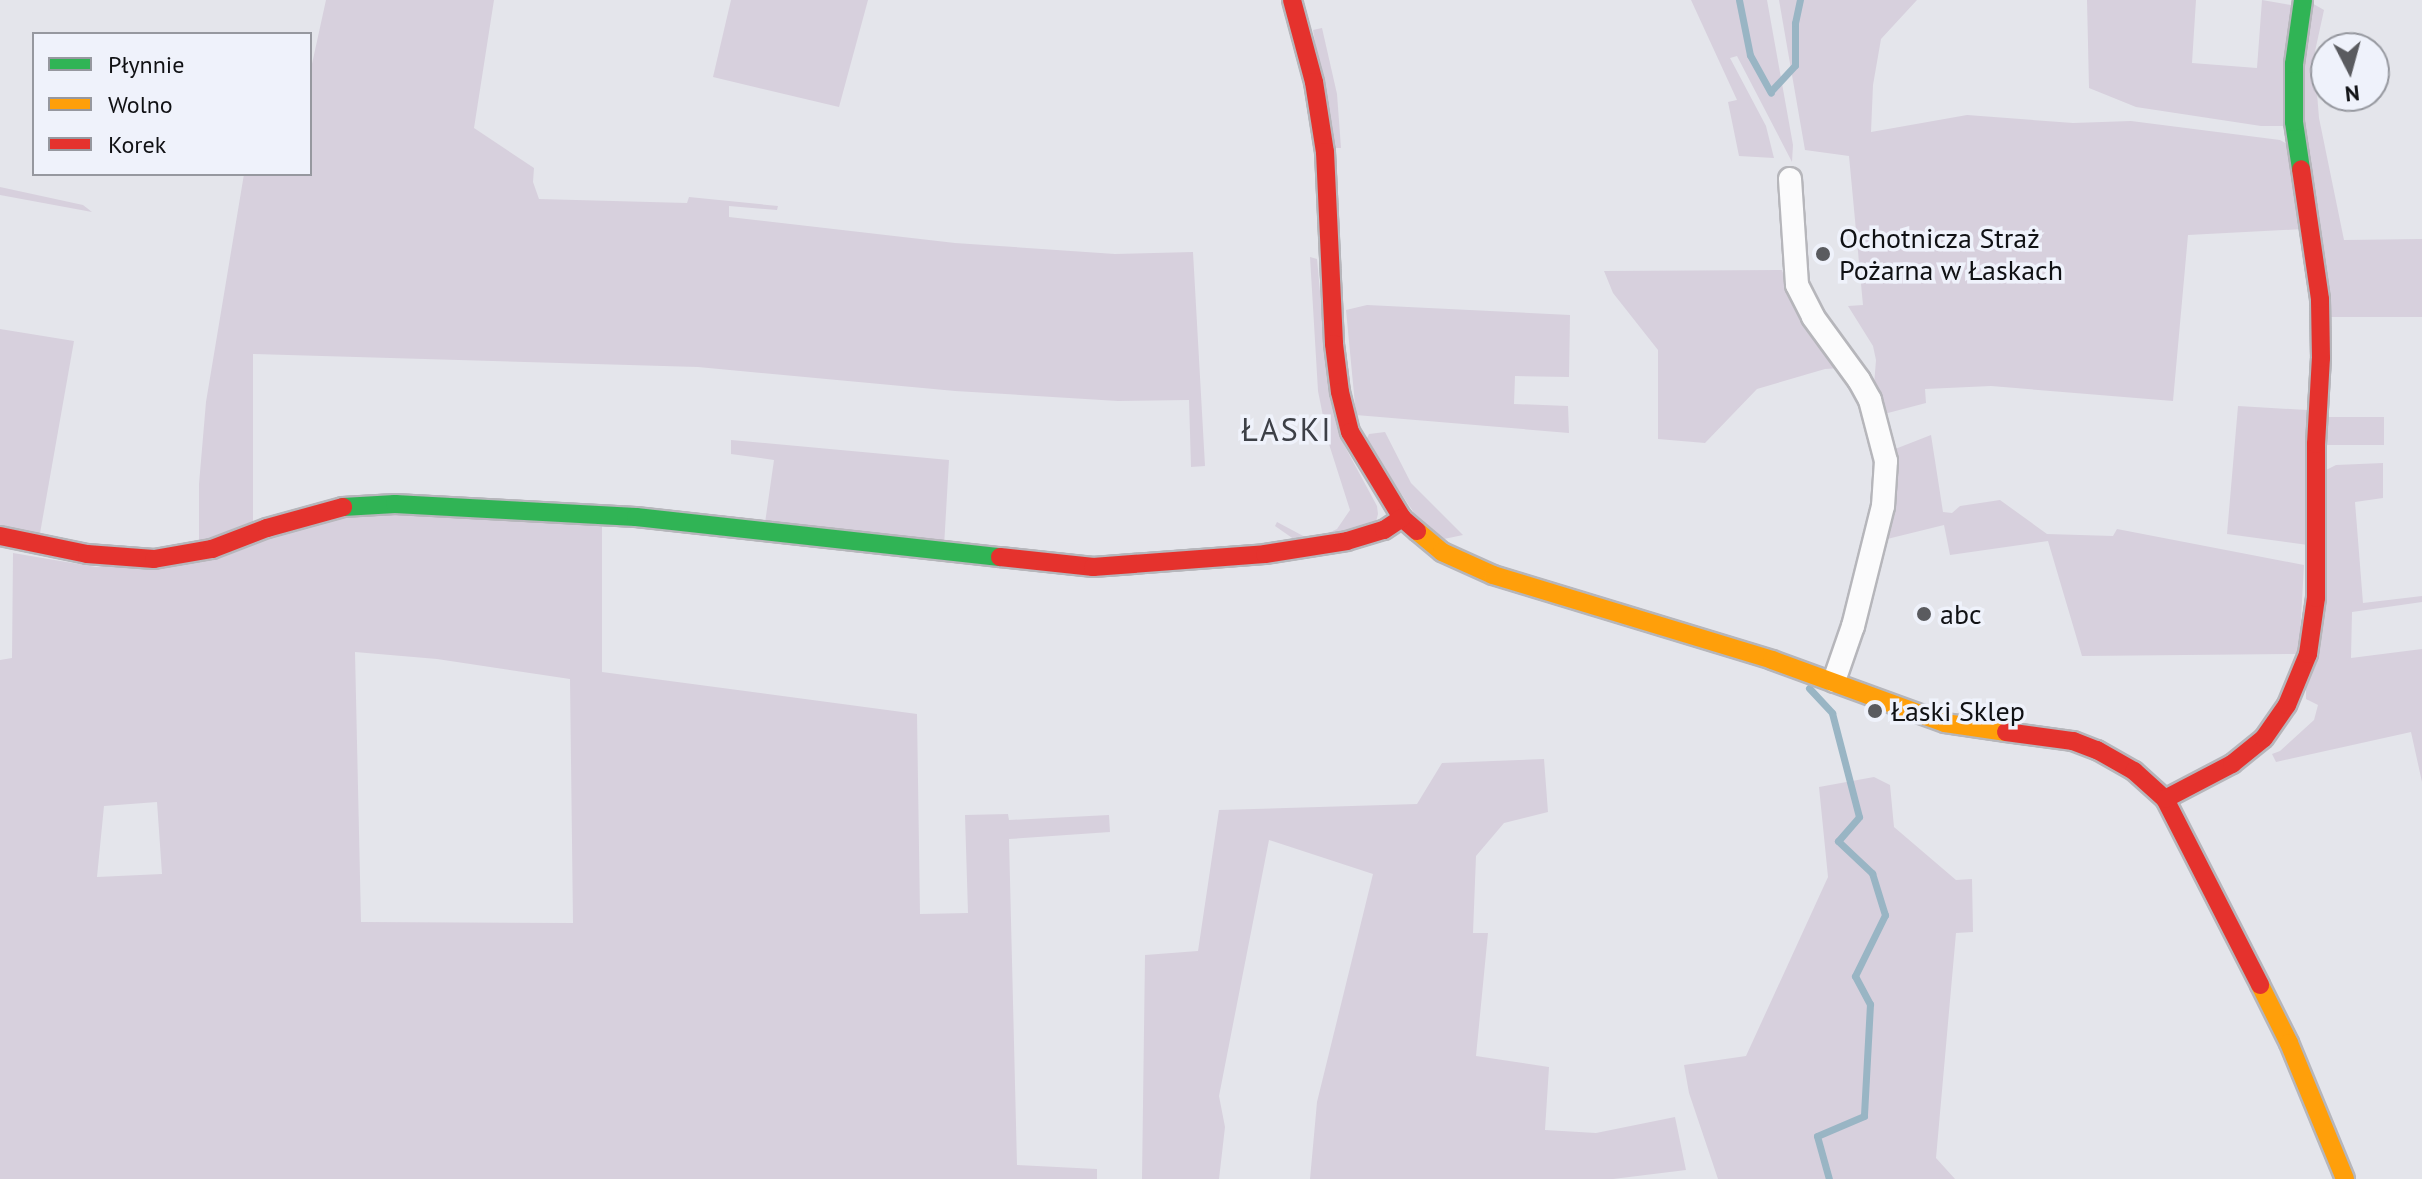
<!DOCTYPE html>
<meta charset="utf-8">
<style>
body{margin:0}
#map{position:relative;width:2422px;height:1179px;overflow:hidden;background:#e4e5eb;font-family:"PT Sans",sans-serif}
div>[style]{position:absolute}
.green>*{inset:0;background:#d7d0dd;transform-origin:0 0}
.stream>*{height:7px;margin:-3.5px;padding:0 3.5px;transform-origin:3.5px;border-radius:3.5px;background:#99b5c4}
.roads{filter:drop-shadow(2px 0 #b6b6bb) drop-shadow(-2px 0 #b6b6bb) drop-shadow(0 2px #b6b6bb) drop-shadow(0 -2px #b6b6bb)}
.street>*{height:22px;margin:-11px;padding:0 11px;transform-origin:11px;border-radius:11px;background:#fbfbfc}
.fast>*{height:18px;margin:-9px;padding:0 9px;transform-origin:9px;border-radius:9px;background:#30b455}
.slow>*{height:18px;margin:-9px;padding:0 9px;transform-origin:9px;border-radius:9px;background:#ff9f0a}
.jam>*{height:18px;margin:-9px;padding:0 9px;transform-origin:9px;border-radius:9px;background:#e5322d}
.dots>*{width:22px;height:22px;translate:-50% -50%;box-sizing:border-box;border:4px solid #eff2fb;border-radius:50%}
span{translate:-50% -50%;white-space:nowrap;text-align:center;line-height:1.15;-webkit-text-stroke:7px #eff2fb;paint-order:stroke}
.poi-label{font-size:28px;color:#101114}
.left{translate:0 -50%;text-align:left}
.quarter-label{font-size:32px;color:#3d4047;letter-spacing:2px}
.legend{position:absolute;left:32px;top:32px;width:280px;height:144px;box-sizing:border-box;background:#eff2fb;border:2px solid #96989f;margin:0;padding:10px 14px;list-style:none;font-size:24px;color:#101114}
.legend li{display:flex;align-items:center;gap:16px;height:40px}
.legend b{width:40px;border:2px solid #96989f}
.north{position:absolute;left:2310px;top:32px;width:80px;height:80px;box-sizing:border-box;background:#eff2fb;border:2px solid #96989f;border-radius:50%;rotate:174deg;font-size:22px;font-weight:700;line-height:32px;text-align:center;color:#101114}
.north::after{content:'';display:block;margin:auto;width:28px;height:36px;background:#5a5b5f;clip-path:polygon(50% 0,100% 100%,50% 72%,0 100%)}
</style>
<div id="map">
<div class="green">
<i style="clip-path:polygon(326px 0,494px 0,474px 128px,534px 168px,533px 182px,539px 199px,687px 203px,689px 197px,778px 206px,777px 210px,729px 206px,729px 217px,955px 243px,1115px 254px,1193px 252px,1205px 466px,1191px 467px,1189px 400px,1118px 401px,955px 391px,698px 367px,253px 354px,253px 525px,199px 544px,199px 484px,206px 402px,244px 174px,310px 174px,310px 73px)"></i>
<i style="clip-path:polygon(731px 0,868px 0,839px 107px,713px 77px)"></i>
<i style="clip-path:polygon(1691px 0,1767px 0,1793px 145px,1792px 162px,1737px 56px,1730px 58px,1766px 126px,1774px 158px,1739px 156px,1728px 102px,1737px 100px)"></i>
<i style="clip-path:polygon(1779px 0,1917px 0,1881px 39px,1873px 85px,1871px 132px,1967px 115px,2073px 123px,2131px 121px,2280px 140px,2289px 145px,2303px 229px,2188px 235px,2173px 401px,1991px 386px,1925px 389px,1926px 403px,1884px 414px,1874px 385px,1876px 360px,1873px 346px,1848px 306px,1863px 305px,1849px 156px,1805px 150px)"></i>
<i style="clip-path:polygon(2087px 0,2196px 0,2192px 63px,2257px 68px,2262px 0,2291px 5px,2283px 126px,2261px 126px,2136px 107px,2089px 88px)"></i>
<i style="clip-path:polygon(2310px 2px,2324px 10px,2314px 56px,2319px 118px,2344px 240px,2422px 239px,2422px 317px,2330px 317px,2300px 112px)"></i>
<i style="clip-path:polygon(1322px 28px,1337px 94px,1341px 148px,1333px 148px,1313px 30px)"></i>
<i style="clip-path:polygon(0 187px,83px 205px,92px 212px,0 195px)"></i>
<i style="clip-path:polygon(1310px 257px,1317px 259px,1330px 399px,1343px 443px,1377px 506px,1378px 514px,1376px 522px,1359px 532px,1298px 542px,1275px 526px,1277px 522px,1307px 538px,1322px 536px,1337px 529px,1350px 510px,1328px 441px,1318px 391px)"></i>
<i style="clip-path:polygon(1782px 270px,1792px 298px,1841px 368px,1825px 369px,1757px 389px,1705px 443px,1658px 439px,1658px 350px,1613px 293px,1604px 271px)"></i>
<i style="clip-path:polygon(1367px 305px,1570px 315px,1569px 377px,1515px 376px,1514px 404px,1568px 406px,1569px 433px,1356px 415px,1346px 310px)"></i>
<i style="clip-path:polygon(0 329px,74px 341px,39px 539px,0 529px)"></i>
<i style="clip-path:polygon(2238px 406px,2307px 410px,2308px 545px,2227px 534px)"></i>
<i style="left:2323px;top:417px;width:61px;height:28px"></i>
<i style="clip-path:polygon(1385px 432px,1411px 483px,1463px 535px,1444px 539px,1416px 516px,1366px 440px,1369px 434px)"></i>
<i style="clip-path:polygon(1931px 435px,1943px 512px,1952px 513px,1960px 506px,2000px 500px,2047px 534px,2113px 536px,2117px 529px,2304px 565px,2299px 654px,2082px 656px,2048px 541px,1950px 555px,1944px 525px,1879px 541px,1890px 451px)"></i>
<i style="clip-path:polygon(731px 440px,949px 460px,944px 547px,765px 523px,774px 460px,731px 454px)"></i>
<i style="clip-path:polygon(2383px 463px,2383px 498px,2355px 502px,2363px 603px,2422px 596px,2422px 602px,2352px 612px,2351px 658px,2422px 649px,2422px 782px,2411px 732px,2276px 762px,2272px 754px,2280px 751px,2314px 720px,2318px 705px,2306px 699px,2306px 690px,2326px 470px,2336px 465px)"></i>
<i style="clip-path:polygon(evenodd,349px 513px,602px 524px,602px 672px,917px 714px,920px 914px,968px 913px,965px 815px,1008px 814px,1009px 820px,1109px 815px,1110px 832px,1009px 839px,1017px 1165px,1097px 1169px,1097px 1179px,0 1179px,0 660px,12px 658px,13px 553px,96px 567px,349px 513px,355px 652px,437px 659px,570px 679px,573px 923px,361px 922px,355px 652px,349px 513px,157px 802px,162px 874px,97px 877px,104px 806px,157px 802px)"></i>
<i style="clip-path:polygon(1544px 759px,1548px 812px,1504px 823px,1476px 856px,1473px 933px,1488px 933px,1476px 1056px,1549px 1067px,1545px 1130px,1596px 1133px,1675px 1117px,1686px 1170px,1613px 1179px,1310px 1179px,1317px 1102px,1373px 874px,1269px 840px,1219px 1096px,1225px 1127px,1219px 1179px,1142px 1179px,1145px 955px,1198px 951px,1219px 810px,1417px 804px,1442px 763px)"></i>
<i style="clip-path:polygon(1874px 777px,1890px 785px,1894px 827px,1956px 880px,1972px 879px,1973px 932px,1956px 933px,1936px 1158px,1955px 1179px,1718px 1179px,1689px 1093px,1684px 1065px,1746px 1056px,1828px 877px,1819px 787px)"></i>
</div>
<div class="stream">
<i style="left:1739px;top:0;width:56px;rotate:78.7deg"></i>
<i style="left:1750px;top:55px;width:43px;rotate:61.1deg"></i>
<i style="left:1771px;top:91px;width:35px;rotate:-47deg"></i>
<i style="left:1795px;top:65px;width:42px;rotate:-90deg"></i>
<i style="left:1795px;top:23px;width:24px;rotate:-78deg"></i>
<i style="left:1809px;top:688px;width:34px;rotate:47deg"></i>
<i style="left:1832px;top:713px;width:107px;rotate:75.4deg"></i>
<i style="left:1859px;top:817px;width:32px;rotate:131deg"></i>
<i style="left:1838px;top:841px;width:47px;rotate:43.3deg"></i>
<i style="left:1872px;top:873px;width:44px;rotate:72.8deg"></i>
<i style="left:1885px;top:915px;width:68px;rotate:116.2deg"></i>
<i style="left:1855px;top:976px;width:32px;rotate:62deg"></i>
<i style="left:1870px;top:1004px;width:112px;rotate:93.1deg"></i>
<i style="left:1864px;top:1116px;width:51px;rotate:156.9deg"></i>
<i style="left:1817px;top:1136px;width:45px;rotate:74.4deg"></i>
</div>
<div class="roads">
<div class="street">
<i style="left:1790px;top:179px;width:106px;rotate:86.2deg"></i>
<i style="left:1797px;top:285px;width:36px;rotate:63deg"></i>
<i style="left:1813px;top:317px;width:78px;rotate:53.9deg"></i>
<i style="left:1859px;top:380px;width:23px;rotate:61deg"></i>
<i style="left:1870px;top:400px;width:63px;rotate:75.3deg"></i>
<i style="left:1886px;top:461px;width:45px;rotate:93.8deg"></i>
<i style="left:1883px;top:506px;width:124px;rotate:104deg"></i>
<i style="left:1853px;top:626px;width:58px;rotate:109.1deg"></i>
</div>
<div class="fast">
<i style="left:2301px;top:169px;width:48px;rotate:-98.5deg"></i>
<i style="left:2294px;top:122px;width:58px;rotate:-90deg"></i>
<i style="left:2294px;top:64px;width:65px;rotate:-82deg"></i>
<i style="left:343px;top:507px;width:52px;rotate:-3.3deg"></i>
<i style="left:395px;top:504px;width:241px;rotate:3.1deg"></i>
<i style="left:636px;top:517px;width:366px;rotate:6.3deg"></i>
</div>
<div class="slow">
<i style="left:1417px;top:531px;width:33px;rotate:40deg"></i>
<i style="left:1442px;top:552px;width:56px;rotate:24.3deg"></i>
<i style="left:1493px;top:575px;width:292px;rotate:16.9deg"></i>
<i style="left:1772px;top:660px;width:184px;rotate:20deg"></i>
<i style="left:1945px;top:723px;width:62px;rotate:8.4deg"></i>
<i style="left:2260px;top:985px;width:65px;rotate:63.4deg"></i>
<i style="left:2289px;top:1043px;width:147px;rotate:67.6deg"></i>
</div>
<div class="jam">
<i style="left:1292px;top:0;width:85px;rotate:75deg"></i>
<i style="left:1314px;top:82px;width:71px;rotate:81.1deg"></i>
<i style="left:1325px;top:152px;width:192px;rotate:87.3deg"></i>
<i style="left:1334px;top:344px;width:48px;rotate:82.9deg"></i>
<i style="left:1340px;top:392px;width:41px;rotate:76deg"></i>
<i style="left:1350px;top:432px;width:100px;rotate:58.8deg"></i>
<i style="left:1402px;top:518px;width:20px;rotate:41deg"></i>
<i style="left:0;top:536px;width:89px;rotate:11.7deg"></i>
<i style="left:87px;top:554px;width:67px;rotate:4.3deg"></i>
<i style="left:154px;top:559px;width:59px;rotate:-9.8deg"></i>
<i style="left:212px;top:549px;width:59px;rotate:-20.9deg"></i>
<i style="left:267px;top:528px;width:79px;rotate:-15.4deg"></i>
<i style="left:1000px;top:557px;width:94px;rotate:6.1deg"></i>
<i style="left:1093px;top:567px;width:172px;rotate:-4.3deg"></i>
<i style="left:1265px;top:554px;width:83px;rotate:-9deg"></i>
<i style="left:1347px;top:541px;width:39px;rotate:-17deg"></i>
<i style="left:1384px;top:530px;width:22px;rotate:-34deg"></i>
<i style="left:2006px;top:732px;width:68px;rotate:7.7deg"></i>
<i style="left:2073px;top:741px;width:26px;rotate:21deg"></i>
<i style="left:2097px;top:750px;width:43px;rotate:29.6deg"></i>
<i style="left:2134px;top:771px;width:42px;rotate:42.1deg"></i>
<i style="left:2165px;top:799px;width:209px;rotate:62.9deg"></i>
<i style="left:2165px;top:799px;width:76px;rotate:-27.6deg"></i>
<i style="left:2232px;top:764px;width:41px;rotate:-39.1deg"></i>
<i style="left:2264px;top:738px;width:40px;rotate:-55.1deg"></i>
<i style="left:2287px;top:705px;width:55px;rotate:-67.6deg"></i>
<i style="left:2308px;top:654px;width:57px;rotate:-81.9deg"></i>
<i style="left:2316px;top:598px;width:154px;rotate:-90deg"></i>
<i style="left:2316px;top:444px;width:86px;rotate:-86.7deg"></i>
<i style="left:2321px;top:358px;width:59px;rotate:-91deg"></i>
<i style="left:2320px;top:299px;width:131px;rotate:-98.3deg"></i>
</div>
</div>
<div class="dots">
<i style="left:1823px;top:254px;background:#5a5b5f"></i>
<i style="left:1924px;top:614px;background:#5a5b5f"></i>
<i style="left:1875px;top:711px;background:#5a5b5f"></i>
</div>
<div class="poi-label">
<span class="left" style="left:1839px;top:254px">Ochotnicza Straż<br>Pożarna w Łaskach</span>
<span class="left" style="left:1940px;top:614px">abc</span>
<span class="left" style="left:1891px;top:711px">Łaski Sklep</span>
</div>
<div class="quarter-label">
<span style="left:1287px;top:429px">ŁASKI</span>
</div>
<ul class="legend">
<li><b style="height:10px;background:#30b455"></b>Płynnie</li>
<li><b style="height:10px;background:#ff9f0a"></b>Wolno</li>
<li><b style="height:10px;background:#e5322d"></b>Korek</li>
</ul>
<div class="north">N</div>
</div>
